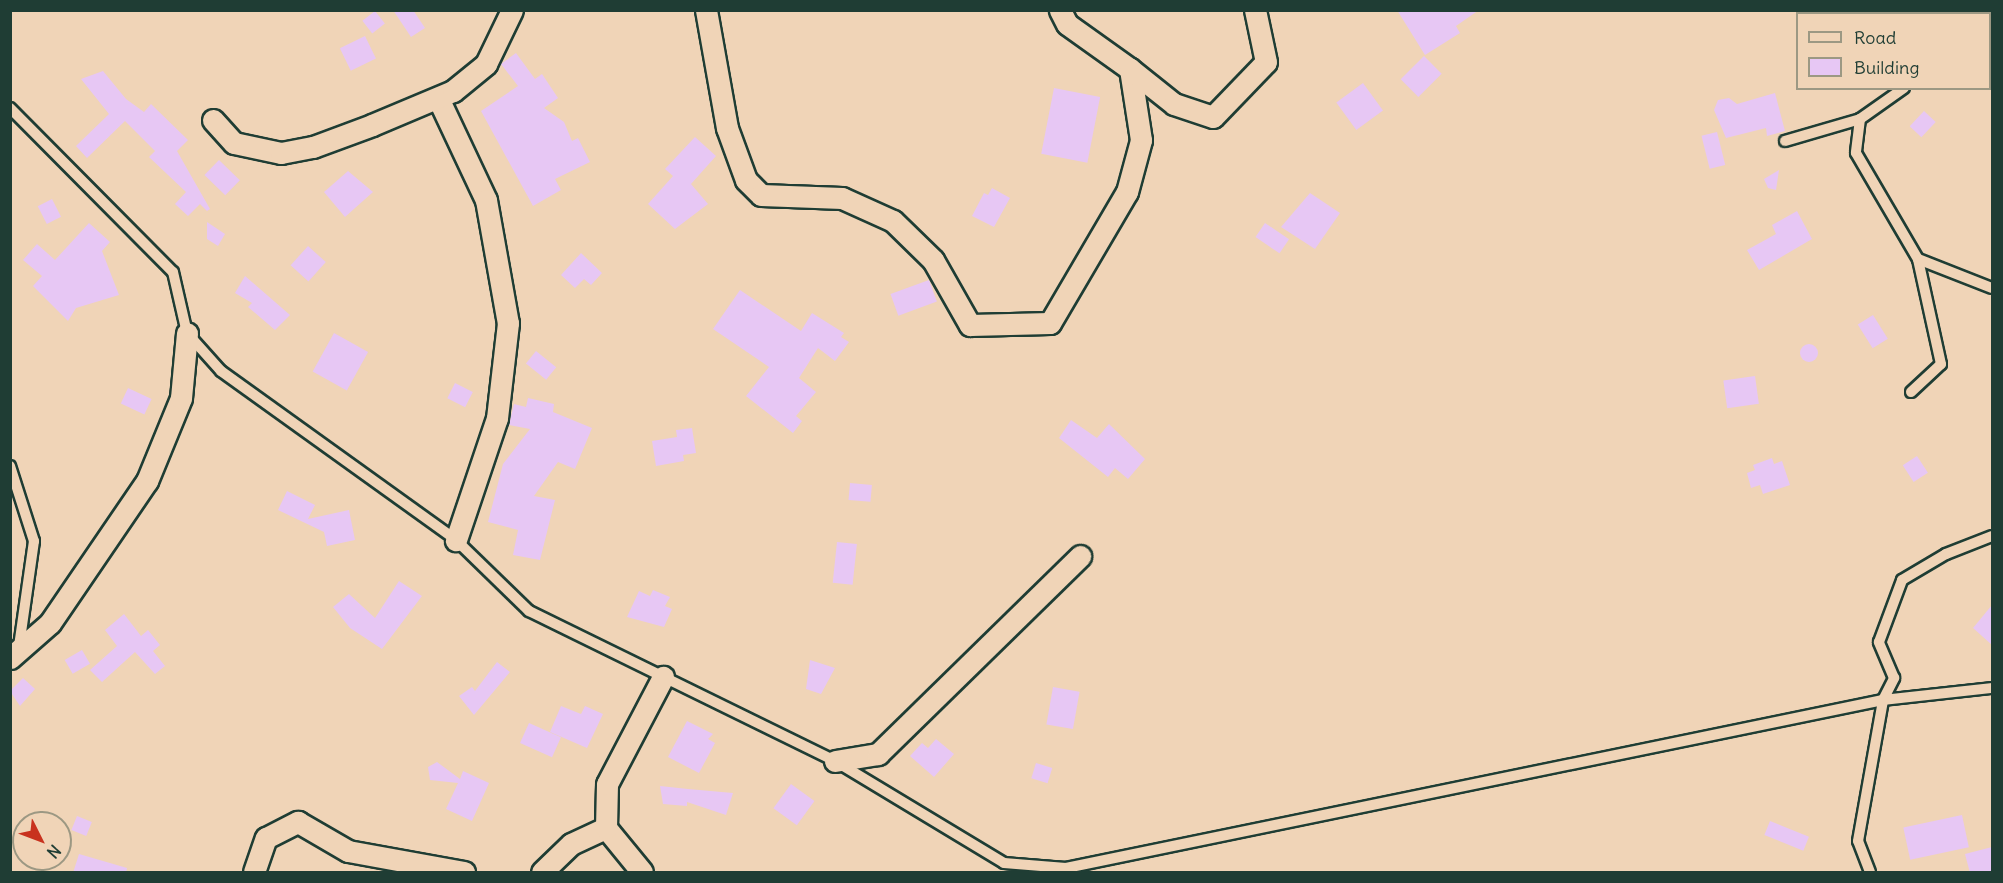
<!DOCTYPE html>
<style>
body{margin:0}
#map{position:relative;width:2003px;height:883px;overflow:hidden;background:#f0d4b7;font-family:Delius,sans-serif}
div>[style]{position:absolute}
.building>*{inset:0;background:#e7c7f4;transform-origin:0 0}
.round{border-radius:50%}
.roads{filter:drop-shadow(2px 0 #1f3d34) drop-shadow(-2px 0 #1f3d34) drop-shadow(0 2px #1f3d34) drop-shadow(0 -2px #1f3d34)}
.lane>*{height:10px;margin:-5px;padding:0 5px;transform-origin:5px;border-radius:5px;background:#f0d4b7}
.street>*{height:21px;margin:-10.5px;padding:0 10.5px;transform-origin:10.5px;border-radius:10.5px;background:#f0d4b7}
span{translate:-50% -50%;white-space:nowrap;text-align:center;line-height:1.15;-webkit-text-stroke:4.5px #f0d4b7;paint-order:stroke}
.frame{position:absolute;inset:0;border:12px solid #1f3d34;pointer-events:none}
.legend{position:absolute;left:1796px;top:12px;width:195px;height:78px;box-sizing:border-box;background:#f0d4b7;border:2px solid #9c9883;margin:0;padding:8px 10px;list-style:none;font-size:18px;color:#1f3d34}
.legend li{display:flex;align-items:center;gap:12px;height:30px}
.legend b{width:30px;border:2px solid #9c9883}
.north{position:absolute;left:12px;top:811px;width:60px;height:60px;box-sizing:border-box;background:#f0d4b7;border:2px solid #9c9883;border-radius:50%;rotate:132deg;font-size:16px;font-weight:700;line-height:24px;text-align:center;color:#1f3d34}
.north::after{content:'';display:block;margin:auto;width:21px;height:27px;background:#c8321e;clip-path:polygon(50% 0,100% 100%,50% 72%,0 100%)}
</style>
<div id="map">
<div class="building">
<i style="clip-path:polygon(393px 10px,413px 10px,425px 28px,411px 37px)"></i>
<i style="clip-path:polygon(1397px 10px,1479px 10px,1456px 26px,1460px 33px,1425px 55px)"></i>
<i style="left:375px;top:11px;width:16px;height:16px;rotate:52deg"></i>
<i style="left:365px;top:36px;width:25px;height:28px;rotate:64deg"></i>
<i style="clip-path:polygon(516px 53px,535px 79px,542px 74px,558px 98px,544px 108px,564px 122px,572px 141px,578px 138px,590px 162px,555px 179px,561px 190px,533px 206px,481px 111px,518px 86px,501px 64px)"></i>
<i style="left:1424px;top:56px;width:25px;height:33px;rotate:45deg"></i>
<i style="clip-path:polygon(103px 71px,126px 99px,144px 112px,151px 104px,188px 140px,177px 151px,210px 209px,207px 211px,200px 204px,188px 216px,175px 204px,186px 192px,149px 157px,155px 151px,125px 121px,87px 158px,76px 146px,109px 114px,81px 79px)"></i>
<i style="left:1363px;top:83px;width:34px;height:33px;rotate:54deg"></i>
<i style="left:1054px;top:88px;width:47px;height:67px;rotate:11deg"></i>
<i style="clip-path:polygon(1775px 93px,1785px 131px,1767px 136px,1766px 128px,1726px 138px,1714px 110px,1718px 100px,1729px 98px,1737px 104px)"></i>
<i style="left:1924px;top:111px;width:16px;height:21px;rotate:43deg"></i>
<i style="left:1717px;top:132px;width:34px;height:16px;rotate:76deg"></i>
<i style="clip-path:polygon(695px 137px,716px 156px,691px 184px,708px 204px,675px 229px,648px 204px,673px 176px,665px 169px)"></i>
<i style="left:219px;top:160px;width:29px;height:21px;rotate:44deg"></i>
<i style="clip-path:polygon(1779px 170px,1776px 190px,1768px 188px,1764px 179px)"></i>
<i style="clip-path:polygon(348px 171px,373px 192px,345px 217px,324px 192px)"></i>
<i style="clip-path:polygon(992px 188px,1010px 198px,994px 227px,972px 216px,984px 193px,988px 195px)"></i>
<i style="clip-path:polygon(1310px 193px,1340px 213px,1315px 249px,1281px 227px)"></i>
<i style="left:52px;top:199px;width:20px;height:16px;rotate:63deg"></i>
<i style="clip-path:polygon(1797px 211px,1812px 239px,1759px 270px,1747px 250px,1776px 234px,1772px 225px)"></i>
<i style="clip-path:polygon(207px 222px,225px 234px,218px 246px,207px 239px)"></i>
<i style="clip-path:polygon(89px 223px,110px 242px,102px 251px,119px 295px,76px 308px,68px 321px,33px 286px,42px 276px,23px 260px,37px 244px,55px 260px)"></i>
<i style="left:1265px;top:223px;width:29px;height:17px;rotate:34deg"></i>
<i style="left:308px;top:246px;width:24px;height:26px;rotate:42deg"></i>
<i style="clip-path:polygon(581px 253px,602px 273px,591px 285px,584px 279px,575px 288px,561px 275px)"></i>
<i style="clip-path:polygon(245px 276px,290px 315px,275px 330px,248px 307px,252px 303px,235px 293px)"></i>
<i style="left:929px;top:280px;width:23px;height:41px;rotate:70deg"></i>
<i style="clip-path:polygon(740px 290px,801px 331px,812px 313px,844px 333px,841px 337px,849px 342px,835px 361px,818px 348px,799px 378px,816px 392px,796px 416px,802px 421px,793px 433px,746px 396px,769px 367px,713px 329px)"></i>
<i style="left:1873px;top:315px;width:28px;height:18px;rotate:58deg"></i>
<i style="left:334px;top:333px;width:39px;height:44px;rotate:29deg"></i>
<i class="round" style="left:1800px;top:344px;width:18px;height:18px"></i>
<i style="left:536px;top:351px;width:26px;height:16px;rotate:39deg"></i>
<i style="left:1755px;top:376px;width:28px;height:32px;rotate:82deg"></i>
<i style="left:455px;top:383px;width:20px;height:17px;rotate:27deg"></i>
<i style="left:128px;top:388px;width:26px;height:17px;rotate:25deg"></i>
<i style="clip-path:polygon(528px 398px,554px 404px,553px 412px,592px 428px,575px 469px,558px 462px,534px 496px,555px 500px,540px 560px,513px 555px,518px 530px,488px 522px,503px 464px,530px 429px,509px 425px,514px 404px,526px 407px)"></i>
<i style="clip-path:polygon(1071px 420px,1097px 438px,1109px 424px,1145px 459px,1128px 479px,1115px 468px,1108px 477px,1059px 438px)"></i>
<i style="clip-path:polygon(692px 428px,696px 453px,683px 455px,684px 461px,656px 466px,652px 441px,677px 437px,676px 430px)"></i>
<i style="left:1917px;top:456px;width:20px;height:17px;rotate:57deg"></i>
<i style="clip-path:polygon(1772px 458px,1774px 464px,1782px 461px,1790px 485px,1763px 494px,1760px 485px,1751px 488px,1747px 473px,1755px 470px,1753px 465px)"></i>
<i style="left:850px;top:483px;width:22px;height:17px;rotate:5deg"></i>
<i style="clip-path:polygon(287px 491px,315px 505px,308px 519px,349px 510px,355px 540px,327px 546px,324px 532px,278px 510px)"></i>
<i style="left:837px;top:542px;width:20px;height:41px;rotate:6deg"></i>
<i style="clip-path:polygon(399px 581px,422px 596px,382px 649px,350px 628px,333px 607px,349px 594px,375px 618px)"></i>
<i style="clip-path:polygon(653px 590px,670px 597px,665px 606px,672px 609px,664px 627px,627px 617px,639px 591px,650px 596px)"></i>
<i style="clip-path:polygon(1992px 605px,1992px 645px,1973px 628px)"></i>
<i style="clip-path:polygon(124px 614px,141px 636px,148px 630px,160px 645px,153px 651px,165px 666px,155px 674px,135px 652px,102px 682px,90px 670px,117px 646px,105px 630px)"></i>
<i style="left:82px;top:650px;width:16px;height:20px;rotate:60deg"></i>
<i style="clip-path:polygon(810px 660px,835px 668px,821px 694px,806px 689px)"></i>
<i style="clip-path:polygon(497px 662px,510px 672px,474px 715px,459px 696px,472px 687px,475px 691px)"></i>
<i style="clip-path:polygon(23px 678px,35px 689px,20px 706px,10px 691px)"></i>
<i style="left:1053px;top:687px;width:27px;height:38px;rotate:10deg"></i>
<i style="clip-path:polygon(561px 706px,581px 714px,585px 706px,603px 714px,587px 748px,550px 732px)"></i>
<i style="clip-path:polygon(687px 721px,713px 734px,708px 739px,715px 743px,699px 773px,668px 757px)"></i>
<i style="left:529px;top:723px;width:35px;height:22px;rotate:24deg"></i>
<i style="clip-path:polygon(936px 739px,954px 754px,934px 777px,910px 756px,922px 743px,928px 748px)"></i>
<i style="clip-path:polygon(437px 762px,460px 779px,463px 771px,489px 783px,472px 821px,446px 809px,458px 783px,430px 780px,428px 767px)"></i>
<i style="left:1036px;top:763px;width:17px;height:16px;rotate:17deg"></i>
<i style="left:791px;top:784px;width:29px;height:30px;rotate:36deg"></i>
<i style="clip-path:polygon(660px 786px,688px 789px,733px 793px,726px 815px,687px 802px,687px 806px,663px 804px)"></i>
<i style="left:1962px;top:815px;width:33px;height:60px;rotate:78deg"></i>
<i style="left:77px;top:816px;width:16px;height:15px;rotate:22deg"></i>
<i style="left:1770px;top:821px;width:42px;height:15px;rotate:22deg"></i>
<i style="clip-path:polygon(1992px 847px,1992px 873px,1970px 873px,1965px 854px)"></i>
<i style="clip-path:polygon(79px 854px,127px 868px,126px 873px,73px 873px)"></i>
</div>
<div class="roads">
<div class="lane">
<i style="left:1990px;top:29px;width:3px;rotate:-45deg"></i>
<i style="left:1904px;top:88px;width:54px;rotate:144.8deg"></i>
<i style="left:1860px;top:119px;width:34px;rotate:97deg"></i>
<i style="left:1856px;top:153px;width:123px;rotate:59.7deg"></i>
<i style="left:1918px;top:259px;width:79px;rotate:21.4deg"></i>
<i style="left:10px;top:108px;width:231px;rotate:45.2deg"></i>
<i style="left:173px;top:272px;width:63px;rotate:77.1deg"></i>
<i style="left:187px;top:333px;width:51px;rotate:48.2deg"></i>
<i style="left:221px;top:371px;width:289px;rotate:35.7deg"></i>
<i style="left:456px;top:540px;width:102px;rotate:44.2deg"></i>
<i style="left:529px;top:611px;width:341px;rotate:26.1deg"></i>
<i style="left:835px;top:761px;width:197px;rotate:31.1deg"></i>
<i style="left:1004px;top:863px;width:62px;rotate:4.6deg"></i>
<i style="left:1066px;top:868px;width:834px;rotate:-11.62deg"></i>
<i style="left:1883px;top:700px;width:110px;rotate:-6.3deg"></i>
<i style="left:1785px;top:141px;width:78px;rotate:-16.3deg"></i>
<i style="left:1911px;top:392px;width:41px;rotate:-43deg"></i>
<i style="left:1941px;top:364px;width:107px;rotate:-102.4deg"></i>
<i style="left:10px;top:466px;width:79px;rotate:72.3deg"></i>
<i style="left:34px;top:541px;width:106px;rotate:98.1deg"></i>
<i style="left:1870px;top:872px;width:33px;rotate:-111deg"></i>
<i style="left:1858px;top:841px;width:143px;rotate:-79.9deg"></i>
<i style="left:1883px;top:700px;width:25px;rotate:-63deg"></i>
<i style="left:1894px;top:678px;width:39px;rotate:-113deg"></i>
<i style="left:1879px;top:642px;width:66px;rotate:-69.6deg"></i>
<i style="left:1902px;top:580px;width:51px;rotate:-30.6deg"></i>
<i style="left:1946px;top:554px;width:49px;rotate:-21.4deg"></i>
</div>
<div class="street">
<i style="left:706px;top:10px;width:120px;rotate:79.9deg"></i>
<i style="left:727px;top:128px;width:55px;rotate:69.9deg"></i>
<i style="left:746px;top:180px;width:21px;rotate:45deg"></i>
<i style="left:761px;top:195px;width:81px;rotate:2.1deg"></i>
<i style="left:842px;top:198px;width:56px;rotate:24.3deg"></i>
<i style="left:893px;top:221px;width:56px;rotate:44.3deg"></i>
<i style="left:933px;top:260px;width:75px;rotate:60.4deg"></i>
<i style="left:970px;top:325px;width:80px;rotate:-1.4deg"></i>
<i style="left:1050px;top:323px;width:152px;rotate:-59.6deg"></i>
<i style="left:1127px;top:192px;width:54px;rotate:-74.9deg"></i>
<i style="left:1141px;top:140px;width:72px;rotate:-98.8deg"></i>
<i style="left:1130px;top:69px;width:77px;rotate:-144.5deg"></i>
<i style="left:1067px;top:24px;width:16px;rotate:-117deg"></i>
<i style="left:1130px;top:69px;width:56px;rotate:38.5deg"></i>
<i style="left:1174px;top:104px;width:41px;rotate:18.4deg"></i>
<i style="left:1213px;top:117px;width:76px;rotate:-46.1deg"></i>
<i style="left:1266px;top:62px;width:53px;rotate:-101.9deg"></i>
<i style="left:438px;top:98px;width:113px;rotate:64.8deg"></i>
<i style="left:486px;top:200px;width:125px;rotate:79.9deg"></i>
<i style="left:508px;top:323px;width:96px;rotate:96.6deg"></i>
<i style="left:497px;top:418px;width:129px;rotate:108.6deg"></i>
<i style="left:213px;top:120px;width:31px;rotate:48deg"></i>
<i style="left:234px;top:143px;width:48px;rotate:12deg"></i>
<i style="left:281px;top:153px;width:33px;rotate:-11deg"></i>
<i style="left:313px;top:147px;width:63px;rotate:-20.4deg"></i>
<i style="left:372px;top:125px;width:88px;rotate:-22.8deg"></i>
<i style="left:453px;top:91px;width:43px;rotate:-39.3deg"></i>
<i style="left:486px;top:64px;width:60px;rotate:-64.3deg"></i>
<i style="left:10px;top:658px;width:53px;rotate:-41.2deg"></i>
<i style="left:50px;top:623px;width:172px;rotate:-55.7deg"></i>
<i style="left:147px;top:481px;width:90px;rotate:-67.7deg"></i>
<i style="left:181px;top:398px;width:65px;rotate:-84.7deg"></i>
<i style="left:835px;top:761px;width:44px;rotate:-9.2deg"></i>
<i style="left:878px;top:754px;width:283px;rotate:-44.4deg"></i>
<i style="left:254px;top:872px;width:36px;rotate:-71deg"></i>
<i style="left:266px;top:838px;width:36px;rotate:-27deg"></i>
<i style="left:298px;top:822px;width:58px;rotate:30.1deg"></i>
<i style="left:348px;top:851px;width:118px;rotate:10.3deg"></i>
<i style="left:542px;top:872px;width:40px;rotate:-44deg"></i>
<i style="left:571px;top:844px;width:38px;rotate:-25deg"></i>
<i style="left:642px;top:872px;width:57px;rotate:-129.3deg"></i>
<i style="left:606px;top:828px;width:44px;rotate:-88.7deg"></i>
<i style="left:607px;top:784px;width:121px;rotate:-62.4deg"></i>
</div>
</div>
<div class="frame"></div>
<ul class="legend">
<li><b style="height:8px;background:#f0d4b7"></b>Road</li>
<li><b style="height:16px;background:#e7c7f4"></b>Building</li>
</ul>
<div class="north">N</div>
</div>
